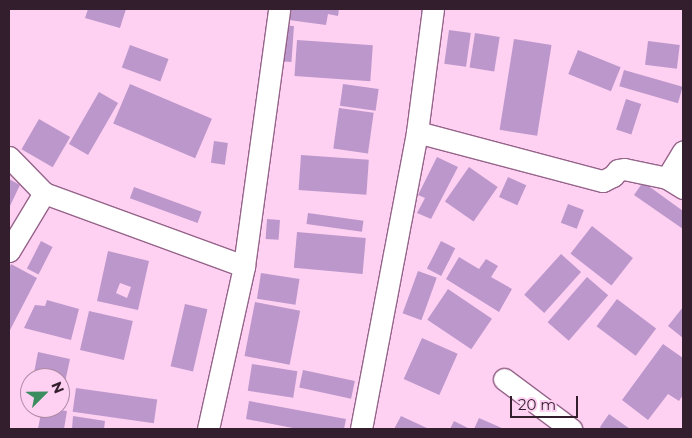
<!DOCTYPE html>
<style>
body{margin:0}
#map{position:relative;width:692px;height:438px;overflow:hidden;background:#fed1f2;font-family:Montserrat,sans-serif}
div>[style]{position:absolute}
.building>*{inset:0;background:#bc97cb;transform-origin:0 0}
.roads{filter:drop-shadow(1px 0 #96648a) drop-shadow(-1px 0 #96648a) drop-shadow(0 1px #96648a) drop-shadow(0 -1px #96648a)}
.street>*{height:21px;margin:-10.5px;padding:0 10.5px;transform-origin:10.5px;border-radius:10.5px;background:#fff}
span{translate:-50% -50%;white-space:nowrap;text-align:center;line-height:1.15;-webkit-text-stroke:5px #fed1f2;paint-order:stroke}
.frame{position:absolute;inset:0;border:10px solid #331e2e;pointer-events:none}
.north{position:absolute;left:20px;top:368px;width:50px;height:50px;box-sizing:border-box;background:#fed1f2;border:1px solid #ad89a4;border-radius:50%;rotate:67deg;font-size:14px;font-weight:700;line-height:20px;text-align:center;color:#331e2e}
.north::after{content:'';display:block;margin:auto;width:18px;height:22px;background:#3b8d5f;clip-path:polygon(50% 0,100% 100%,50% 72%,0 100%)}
.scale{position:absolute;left:510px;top:396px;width:68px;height:22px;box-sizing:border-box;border:2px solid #331e2e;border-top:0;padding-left:6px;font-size:15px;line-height:18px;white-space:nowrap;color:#331e2e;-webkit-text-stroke:4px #fed1f2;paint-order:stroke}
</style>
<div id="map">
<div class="building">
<i style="clip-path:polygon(88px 9px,126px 9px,120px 28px,85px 18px)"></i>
<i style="clip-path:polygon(291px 9px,339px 9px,338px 16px,328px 14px,326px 25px,289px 20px)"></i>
<i style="left:279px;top:25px;width:15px;height:36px;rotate:4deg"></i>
<i style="left:449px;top:30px;width:22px;height:34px;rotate:8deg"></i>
<i style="left:475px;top:33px;width:25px;height:35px;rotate:9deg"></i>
<i style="left:514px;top:39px;width:38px;height:92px;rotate:9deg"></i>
<i style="left:297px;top:40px;width:76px;height:36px;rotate:4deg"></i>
<i style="left:648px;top:41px;width:32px;height:24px;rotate:7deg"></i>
<i style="left:130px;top:45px;width:41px;height:24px;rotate:20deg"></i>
<i style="left:578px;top:50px;width:46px;height:26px;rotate:22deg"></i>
<i style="left:624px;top:70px;width:61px;height:17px;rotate:16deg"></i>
<i style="left:130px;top:84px;width:89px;height:43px;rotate:23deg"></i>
<i style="left:343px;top:84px;width:36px;height:22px;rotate:8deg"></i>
<i style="left:99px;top:92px;width:22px;height:60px;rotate:30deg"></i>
<i style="left:626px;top:99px;width:16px;height:32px;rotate:18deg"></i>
<i style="left:339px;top:108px;width:35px;height:41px;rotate:8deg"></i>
<i style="left:39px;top:119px;width:36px;height:35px;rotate:30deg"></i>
<i style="left:214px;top:141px;width:14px;height:22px;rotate:8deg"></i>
<i style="left:301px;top:155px;width:68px;height:35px;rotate:4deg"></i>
<i style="clip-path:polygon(437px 157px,458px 167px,431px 219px,417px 213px,425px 198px,418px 195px)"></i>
<i style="left:469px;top:167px;width:35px;height:42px;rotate:35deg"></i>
<i style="left:508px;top:177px;width:20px;height:22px;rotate:24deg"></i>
<i style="clip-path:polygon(9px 179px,20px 185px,9px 208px)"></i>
<i style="clip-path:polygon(643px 182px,683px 211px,683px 229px,634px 195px)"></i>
<i style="left:134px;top:187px;width:72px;height:12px;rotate:20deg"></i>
<i style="left:568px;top:204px;width:17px;height:20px;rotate:21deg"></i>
<i style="left:308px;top:213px;width:56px;height:11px;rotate:8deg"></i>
<i style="left:267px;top:219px;width:13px;height:20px;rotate:4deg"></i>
<i style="left:592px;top:226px;width:52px;height:35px;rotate:38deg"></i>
<i style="left:297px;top:232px;width:69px;height:36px;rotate:5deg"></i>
<i style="left:41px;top:241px;width:13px;height:31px;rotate:27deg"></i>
<i style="left:441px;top:241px;width:16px;height:31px;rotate:27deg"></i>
<i style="clip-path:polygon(evenodd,108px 251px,149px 261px,138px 310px,97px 301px,108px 251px,120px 283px,131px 287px,127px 298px,116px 293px,120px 283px)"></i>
<i style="left:561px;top:254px;width:27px;height:55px;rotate:42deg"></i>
<i style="clip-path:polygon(459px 257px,479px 269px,486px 259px,498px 266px,491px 277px,512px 289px,499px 312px,446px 279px)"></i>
<i style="clip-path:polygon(11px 264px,37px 278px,9px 332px,9px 269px)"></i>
<i style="left:418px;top:271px;width:20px;height:45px;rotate:20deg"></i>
<i style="left:261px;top:273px;width:39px;height:26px;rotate:9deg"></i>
<i style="left:587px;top:277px;width:28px;height:60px;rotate:41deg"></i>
<i style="left:448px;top:289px;width:53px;height:37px;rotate:34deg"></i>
<i style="left:617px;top:299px;width:49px;height:34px;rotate:37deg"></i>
<i style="clip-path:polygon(47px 300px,79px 309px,71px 340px,24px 328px,35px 305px,45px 306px)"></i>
<i style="left:255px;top:302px;width:46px;height:55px;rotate:11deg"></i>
<i style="left:185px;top:304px;width:23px;height:64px;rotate:13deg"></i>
<i style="clip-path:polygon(683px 307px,683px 338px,668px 326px)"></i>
<i style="left:89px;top:311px;width:45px;height:40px;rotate:13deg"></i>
<i style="left:422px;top:338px;width:39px;height:45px;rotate:24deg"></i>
<i style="clip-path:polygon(663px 344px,683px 358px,683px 395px,679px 401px,668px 394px,648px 420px,622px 400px)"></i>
<i style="clip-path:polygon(38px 352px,70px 359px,61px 401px,60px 378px,33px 378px)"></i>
<i style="left:252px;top:364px;width:46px;height:27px;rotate:9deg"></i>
<i style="left:303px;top:370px;width:53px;height:18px;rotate:12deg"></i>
<i style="left:76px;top:388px;width:82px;height:24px;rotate:8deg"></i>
<i style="clip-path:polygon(249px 401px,346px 419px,344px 429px,298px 429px,246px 419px)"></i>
<i style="clip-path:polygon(42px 408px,67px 411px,64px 429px,38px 429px)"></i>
<i style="clip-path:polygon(609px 414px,630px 429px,602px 429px,600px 427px)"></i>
<i style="clip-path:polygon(73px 416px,105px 421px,104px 429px,72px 429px)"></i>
<i style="clip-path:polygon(401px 416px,429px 429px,394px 429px)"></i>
<i style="clip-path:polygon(479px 418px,504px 429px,474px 429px)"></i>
<i style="clip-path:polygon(454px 421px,470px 429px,450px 429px)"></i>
</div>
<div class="roads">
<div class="street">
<i style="left:417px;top:132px;width:192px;rotate:14.8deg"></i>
<i style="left:603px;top:181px;width:11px;rotate:-27deg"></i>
<i style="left:613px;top:176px;width:8px;rotate:-50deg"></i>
<i style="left:618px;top:170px;width:6px;rotate:-9deg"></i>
<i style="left:624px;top:169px;width:44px;rotate:11.8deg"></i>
<i style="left:667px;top:178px;width:19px;rotate:32deg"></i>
<i style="left:9px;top:157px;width:50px;rotate:45.8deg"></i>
<i style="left:44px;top:193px;width:213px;rotate:20.1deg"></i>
<i style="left:667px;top:178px;width:31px;rotate:-59deg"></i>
<i style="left:9px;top:251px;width:68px;rotate:-58.9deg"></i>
<i style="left:504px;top:379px;width:84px;rotate:36.7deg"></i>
<i style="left:208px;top:429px;width:167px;rotate:-77.5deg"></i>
<i style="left:244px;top:266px;width:259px;rotate:-82.2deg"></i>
<i style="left:361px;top:429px;width:302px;rotate:-79.3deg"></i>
<i style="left:417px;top:132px;width:124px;rotate:-82.6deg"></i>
</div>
</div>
<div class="frame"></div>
<div class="north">N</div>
<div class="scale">20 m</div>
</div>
